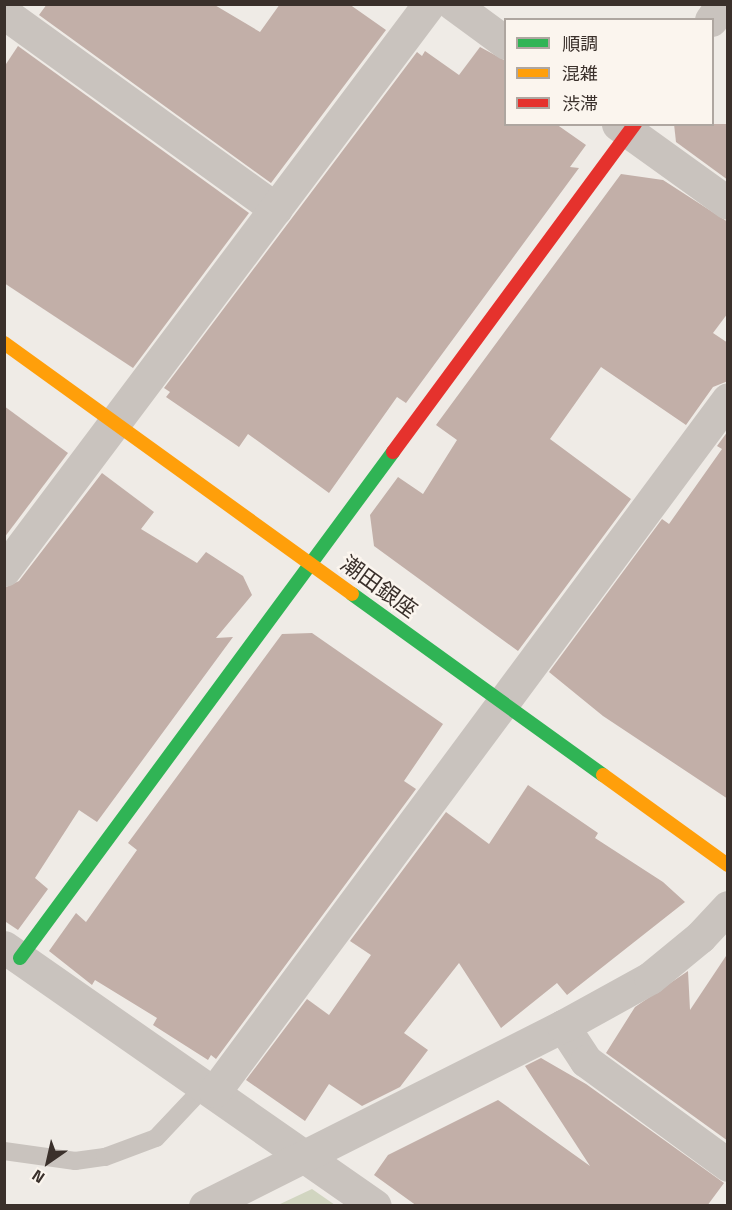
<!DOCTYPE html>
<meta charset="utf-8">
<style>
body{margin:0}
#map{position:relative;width:732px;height:1210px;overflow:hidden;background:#efebe6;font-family:"Titillium Web","Noto Sans JP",sans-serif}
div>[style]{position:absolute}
.green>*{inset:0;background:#d1d5c0}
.building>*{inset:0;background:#c2afa8}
.lane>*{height:18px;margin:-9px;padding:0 9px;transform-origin:9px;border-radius:9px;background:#c9c3be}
.street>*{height:33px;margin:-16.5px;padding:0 16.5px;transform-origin:16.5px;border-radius:16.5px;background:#c9c3be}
.fast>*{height:14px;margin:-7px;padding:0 7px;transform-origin:7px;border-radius:7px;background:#30b455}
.slow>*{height:14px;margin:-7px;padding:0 7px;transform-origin:7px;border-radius:7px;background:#ff9f0a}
.jam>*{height:14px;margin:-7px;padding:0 7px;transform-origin:7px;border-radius:7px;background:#e5322d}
span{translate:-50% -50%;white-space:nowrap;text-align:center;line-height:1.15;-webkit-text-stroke:5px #fbf5ee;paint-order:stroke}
.street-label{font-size:22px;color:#3a302b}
.frame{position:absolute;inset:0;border:6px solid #3a302b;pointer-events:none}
.legend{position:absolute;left:504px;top:18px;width:210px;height:108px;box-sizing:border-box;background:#fbf5ee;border:2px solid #aea6a0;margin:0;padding:8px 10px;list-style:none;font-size:18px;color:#3a302b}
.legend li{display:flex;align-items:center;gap:12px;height:30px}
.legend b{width:30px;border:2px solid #aea6a0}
.north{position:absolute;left:18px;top:1132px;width:60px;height:60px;-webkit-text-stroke:4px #fbf5ee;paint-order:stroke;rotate:214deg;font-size:16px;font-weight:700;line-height:24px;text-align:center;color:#3a302b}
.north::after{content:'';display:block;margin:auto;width:21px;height:27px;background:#3a302b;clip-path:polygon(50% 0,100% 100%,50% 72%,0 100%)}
</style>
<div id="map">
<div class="green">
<i style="clip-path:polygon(312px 1189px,335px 1205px,278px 1205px)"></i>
</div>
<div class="building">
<i style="clip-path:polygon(47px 4px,213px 4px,260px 32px,280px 4px,349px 4px,386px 30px,271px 183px,39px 15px)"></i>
<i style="clip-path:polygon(18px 46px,249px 213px,133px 368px,4px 283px,4px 67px)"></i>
<i style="clip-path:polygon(480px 47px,506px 61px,506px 124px,556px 124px,586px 145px,570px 167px,579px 168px,406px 403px,397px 397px,329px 493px,248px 434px,239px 447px,166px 397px,170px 392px,164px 388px,417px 52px,422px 56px,425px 51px,459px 75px)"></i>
<i style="clip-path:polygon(674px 124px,728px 124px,728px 180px,676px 142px)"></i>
<i style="clip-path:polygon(621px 174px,663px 180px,728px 222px,728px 313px,713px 333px,728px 343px,728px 381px,713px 387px,686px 425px,601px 367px,550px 439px,631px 499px,518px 651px,374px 546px,370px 515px,398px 477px,423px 494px,457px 440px,436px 425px)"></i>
<i style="clip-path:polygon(4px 406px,68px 453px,4px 538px)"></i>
<i style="clip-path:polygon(728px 431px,728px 799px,603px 716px,549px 672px,662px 519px,669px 524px,722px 449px,717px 446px)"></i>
<i style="clip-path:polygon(102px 473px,154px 512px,141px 529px,197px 563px,206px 552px,243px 576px,252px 595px,216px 638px,233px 637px,97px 822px,79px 810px,35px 878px,48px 889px,18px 930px,6px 922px,4px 924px,4px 588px,19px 581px)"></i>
<i style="clip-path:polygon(312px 633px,443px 724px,404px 781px,416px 789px,216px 1059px,211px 1055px,208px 1060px,153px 1025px,157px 1018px,95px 980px,92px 985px,49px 951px,76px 913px,86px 922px,137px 850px,128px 843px,282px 634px)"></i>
<i style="clip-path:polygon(528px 785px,598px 833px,595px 838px,663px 882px,685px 902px,567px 995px,557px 983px,501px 1028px,459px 963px,404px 1033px,428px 1050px,400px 1087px,362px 1106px,329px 1084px,305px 1121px,246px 1080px,307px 999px,329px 1015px,371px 955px,350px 941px,446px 812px,489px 844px)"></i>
<i style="clip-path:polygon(728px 953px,728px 1141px,606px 1053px,635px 1007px,688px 971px,690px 1010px)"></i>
<i style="clip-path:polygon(541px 1058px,586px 1084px,724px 1183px,707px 1206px,417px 1206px,374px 1175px,388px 1155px,498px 1100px,590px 1166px,525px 1066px)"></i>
</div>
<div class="lane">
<i style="left:4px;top:1151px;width:72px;rotate:8deg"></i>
<i style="left:75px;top:1161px;width:30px;rotate:-8deg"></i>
<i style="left:105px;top:1157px;width:54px;rotate:-20.4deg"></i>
<i style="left:156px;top:1138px;width:73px;rotate:-46.7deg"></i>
</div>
<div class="street">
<i style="left:453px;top:4px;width:66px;rotate:36.3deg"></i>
<i style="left:4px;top:13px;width:335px;rotate:35.8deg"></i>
<i style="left:711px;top:20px;width:19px;rotate:-55deg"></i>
<i style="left:618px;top:124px;width:135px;rotate:35.7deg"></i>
<i style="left:4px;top:570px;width:708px;rotate:-53.1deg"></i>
<i style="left:4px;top:947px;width:452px;rotate:34.9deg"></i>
<i style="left:563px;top:1026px;width:42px;rotate:56.7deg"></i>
<i style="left:586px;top:1061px;width:176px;rotate:36.2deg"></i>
<i style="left:215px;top:1091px;width:861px;rotate:-53.45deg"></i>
<i style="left:205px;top:1206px;width:401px;rotate:-26.7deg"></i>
<i style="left:563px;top:1026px;width:99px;rotate:-28.9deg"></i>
<i style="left:650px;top:978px;width:65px;rotate:-39.4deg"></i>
<i style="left:700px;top:937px;width:41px;rotate:-47deg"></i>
</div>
<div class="fast">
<i style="left:352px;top:594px;width:309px;rotate:35.8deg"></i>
<i style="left:20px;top:958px;width:629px;rotate:-53.6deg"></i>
</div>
<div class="slow">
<i style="left:4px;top:343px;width:429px;rotate:35.8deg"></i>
<i style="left:603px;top:775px;width:154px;rotate:35.8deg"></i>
</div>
<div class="jam">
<i style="left:393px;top:452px;width:408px;rotate:-53.6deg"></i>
</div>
<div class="street-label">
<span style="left:379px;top:587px;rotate:36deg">潮田銀座</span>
</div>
<div class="frame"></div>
<ul class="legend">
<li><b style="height:8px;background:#30b455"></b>順調</li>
<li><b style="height:8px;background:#ff9f0a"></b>混雑</li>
<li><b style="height:8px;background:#e5322d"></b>渋滞</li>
</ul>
<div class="north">N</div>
</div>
